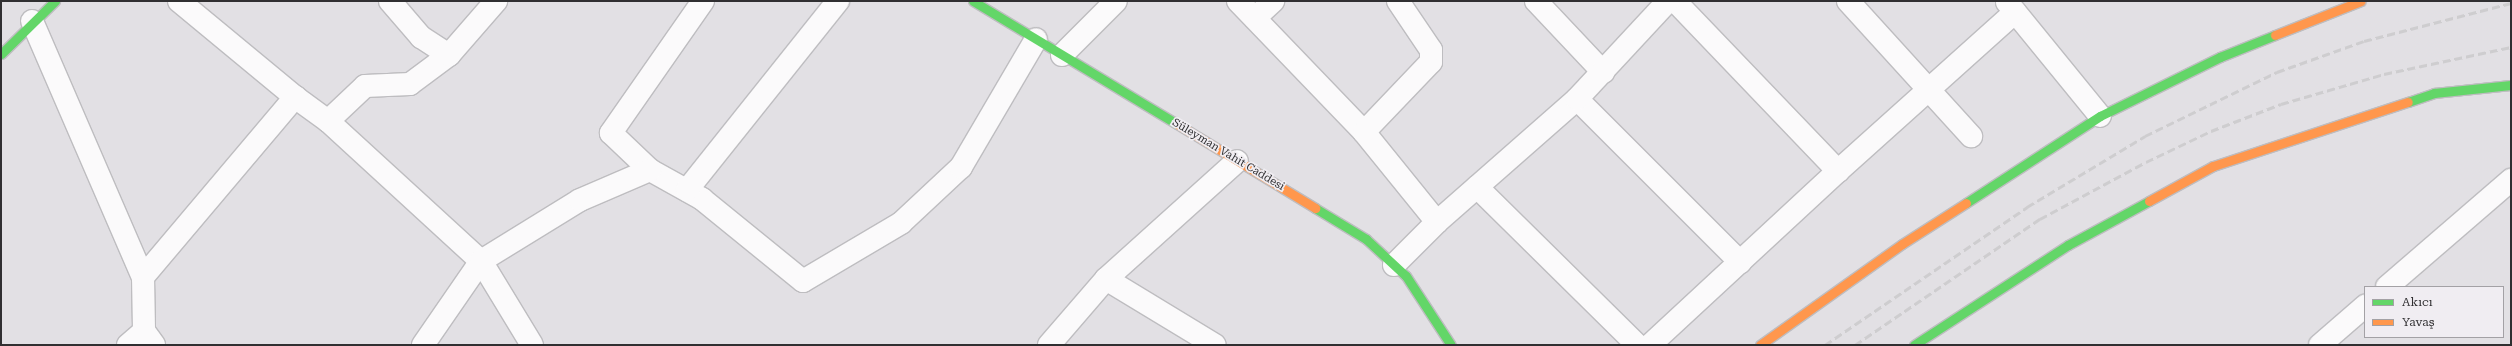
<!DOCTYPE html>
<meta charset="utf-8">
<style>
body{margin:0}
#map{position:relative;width:2512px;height:346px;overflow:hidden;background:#e2e0e4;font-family:"Roboto Serif",serif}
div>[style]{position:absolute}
.roads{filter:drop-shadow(1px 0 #bebdc0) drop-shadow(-1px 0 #bebdc0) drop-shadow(0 1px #bebdc0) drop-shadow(0 -1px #bebdc0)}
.street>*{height:22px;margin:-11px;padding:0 11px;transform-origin:11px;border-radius:11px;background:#fbfafb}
.fast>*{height:9px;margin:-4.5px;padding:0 4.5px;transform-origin:4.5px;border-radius:4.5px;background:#63d668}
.slow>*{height:9px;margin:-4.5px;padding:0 4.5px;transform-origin:4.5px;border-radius:4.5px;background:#ff974d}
.rail>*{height:3px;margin-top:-1.5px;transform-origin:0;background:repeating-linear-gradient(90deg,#cecdcf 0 8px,transparent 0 12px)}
span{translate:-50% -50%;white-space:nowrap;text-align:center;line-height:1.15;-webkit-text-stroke:3.5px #f0edf2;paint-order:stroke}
.street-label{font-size:11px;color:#302f31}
.frame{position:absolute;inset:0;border:2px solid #302f31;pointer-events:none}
.legend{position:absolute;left:2364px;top:286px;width:140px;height:52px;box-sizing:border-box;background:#f0edf2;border:1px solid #a3a1a5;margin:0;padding:5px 7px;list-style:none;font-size:12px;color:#302f31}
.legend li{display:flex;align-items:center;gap:8px;height:20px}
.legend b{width:20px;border:1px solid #a3a1a5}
</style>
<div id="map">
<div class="roads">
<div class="street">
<i style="left:179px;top:1px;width:151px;rotate:39.6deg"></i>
<i style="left:295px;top:97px;width:41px;rotate:36deg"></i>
<i style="left:328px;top:121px;width:51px;rotate:-43.4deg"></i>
<i style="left:365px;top:86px;width:45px;rotate:-2.5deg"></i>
<i style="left:410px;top:84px;width:49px;rotate:-36.6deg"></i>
<i style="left:449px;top:55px;width:72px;rotate:-49deg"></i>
<i style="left:390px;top:1px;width:48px;rotate:49.3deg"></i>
<i style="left:421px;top:37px;width:33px;rotate:33deg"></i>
<i style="left:703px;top:1px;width:161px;rotate:124.9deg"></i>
<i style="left:611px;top:133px;width:54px;rotate:43.5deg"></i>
<i style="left:650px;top:170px;width:60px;rotate:29.1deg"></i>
<i style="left:702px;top:199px;width:130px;rotate:39.1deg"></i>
<i style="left:803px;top:281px;width:114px;rotate:-30.6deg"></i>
<i style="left:901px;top:223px;width:82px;rotate:-43deg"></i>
<i style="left:961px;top:167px;width:148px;rotate:-59.6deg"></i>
<i style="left:1238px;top:1px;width:182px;rotate:46.1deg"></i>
<i style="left:1364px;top:132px;width:116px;rotate:51deg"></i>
<i style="left:1536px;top:1px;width:98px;rotate:46.7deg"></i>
<i style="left:1675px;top:1px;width:236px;rotate:46.2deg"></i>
<i style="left:1848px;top:1px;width:183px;rotate:47.7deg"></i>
<i style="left:2007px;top:2px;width:147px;rotate:50.8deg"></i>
<i style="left:1255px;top:18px;width:25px;rotate:-43deg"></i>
<i style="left:32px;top:21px;width:279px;rotate:66.6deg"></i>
<i style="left:143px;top:277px;width:54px;rotate:88.9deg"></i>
<i style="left:144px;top:331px;width:17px;rotate:54deg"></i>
<i style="left:1062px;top:55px;width:76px;rotate:-45deg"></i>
<i style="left:1577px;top:99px;width:231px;rotate:45deg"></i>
<i style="left:328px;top:121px;width:207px;rotate:42.5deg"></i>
<i style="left:481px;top:261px;width:98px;rotate:58.7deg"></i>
<i style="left:1364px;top:132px;width:97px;rotate:-46.3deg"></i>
<i style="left:1431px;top:62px;width:12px;rotate:-90deg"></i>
<i style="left:1431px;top:50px;width:59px;rotate:-124deg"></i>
<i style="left:1477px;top:187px;width:225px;rotate:44.6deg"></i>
<i style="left:687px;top:190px;width:242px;rotate:-51.4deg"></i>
<i style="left:1394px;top:265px;width:61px;rotate:-45deg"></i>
<i style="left:1437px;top:222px;width:186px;rotate:-41.3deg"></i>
<i style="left:1577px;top:99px;width:134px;rotate:-47.1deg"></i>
<i style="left:143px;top:277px;width:236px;rotate:-49.8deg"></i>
<i style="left:1106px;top:279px;width:127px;rotate:31.2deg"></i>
<i style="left:2387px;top:287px;width:164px;rotate:-40.8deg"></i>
<i style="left:128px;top:345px;width:21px;rotate:-41deg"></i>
<i style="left:423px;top:345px;width:102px;rotate:-55.4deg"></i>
<i style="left:481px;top:261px;width:116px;rotate:-31.6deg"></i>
<i style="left:580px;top:200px;width:76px;rotate:-23.2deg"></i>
<i style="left:1049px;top:345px;width:87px;rotate:-49.2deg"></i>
<i style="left:1106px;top:279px;width:176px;rotate:-42deg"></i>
<i style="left:1650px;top:345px;width:256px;rotate:-42.8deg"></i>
<i style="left:1838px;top:171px;width:238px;rotate:-41.9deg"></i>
<i style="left:2320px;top:345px;width:60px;rotate:-40.9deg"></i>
</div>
<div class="fast">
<i style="left:973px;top:1px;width:238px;rotate:31.1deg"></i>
<i style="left:1px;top:54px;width:76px;rotate:-44.5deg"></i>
<i style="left:2408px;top:102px;width:28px;rotate:-19deg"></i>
<i style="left:2434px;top:93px;width:77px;rotate:-5.9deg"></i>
<i style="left:1966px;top:203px;width:160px;rotate:-33deg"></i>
<i style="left:2100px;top:116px;width:134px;rotate:-26.2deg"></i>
<i style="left:2220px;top:57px;width:59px;rotate:-21.8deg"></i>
<i style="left:1315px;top:208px;width:60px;rotate:31.3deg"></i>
<i style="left:1366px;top:239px;width:54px;rotate:42.8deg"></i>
<i style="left:1406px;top:276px;width:82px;rotate:56.9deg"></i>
<i style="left:1914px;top:345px;width:184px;rotate:-33deg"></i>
<i style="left:2068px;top:245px;width:92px;rotate:-28.5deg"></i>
</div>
<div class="slow">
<i style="left:2275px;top:35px;width:92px;rotate:-21.6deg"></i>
<i style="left:1177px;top:124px;width:162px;rotate:31.3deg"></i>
<i style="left:2149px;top:201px;width:73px;rotate:-28.7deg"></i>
<i style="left:2213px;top:166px;width:205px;rotate:-18.2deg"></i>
<i style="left:1760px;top:345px;width:174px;rotate:-35.4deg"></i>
<i style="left:1902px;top:244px;width:76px;rotate:-32.6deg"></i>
</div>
</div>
<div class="rail">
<i style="left:1825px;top:345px;width:245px;rotate:-34.3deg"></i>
<i style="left:2027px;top:207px;width:138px;rotate:-31deg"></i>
<i style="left:2145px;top:136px;width:147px;rotate:-25.9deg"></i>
<i style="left:2277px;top:72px;width:92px;rotate:-19.6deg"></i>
<i style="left:2364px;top:41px;width:152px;rotate:-14.5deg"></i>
<i style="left:1855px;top:345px;width:224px;rotate:-34.3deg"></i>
<i style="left:2040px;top:219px;width:120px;rotate:-28.3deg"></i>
<i style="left:2146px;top:162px;width:72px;rotate:-25.5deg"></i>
<i style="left:2211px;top:131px;width:75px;rotate:-21.1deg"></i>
<i style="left:2281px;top:104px;width:107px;rotate:-16.2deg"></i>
<i style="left:2384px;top:74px;width:130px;rotate:-12deg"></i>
</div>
<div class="street-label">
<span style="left:1228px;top:155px;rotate:31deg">Süleyman Vahit Caddesi</span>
</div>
<div class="frame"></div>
<ul class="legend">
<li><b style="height:5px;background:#63d668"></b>Akıcı</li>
<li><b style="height:5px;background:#ff974d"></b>Yavaş</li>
</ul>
</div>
